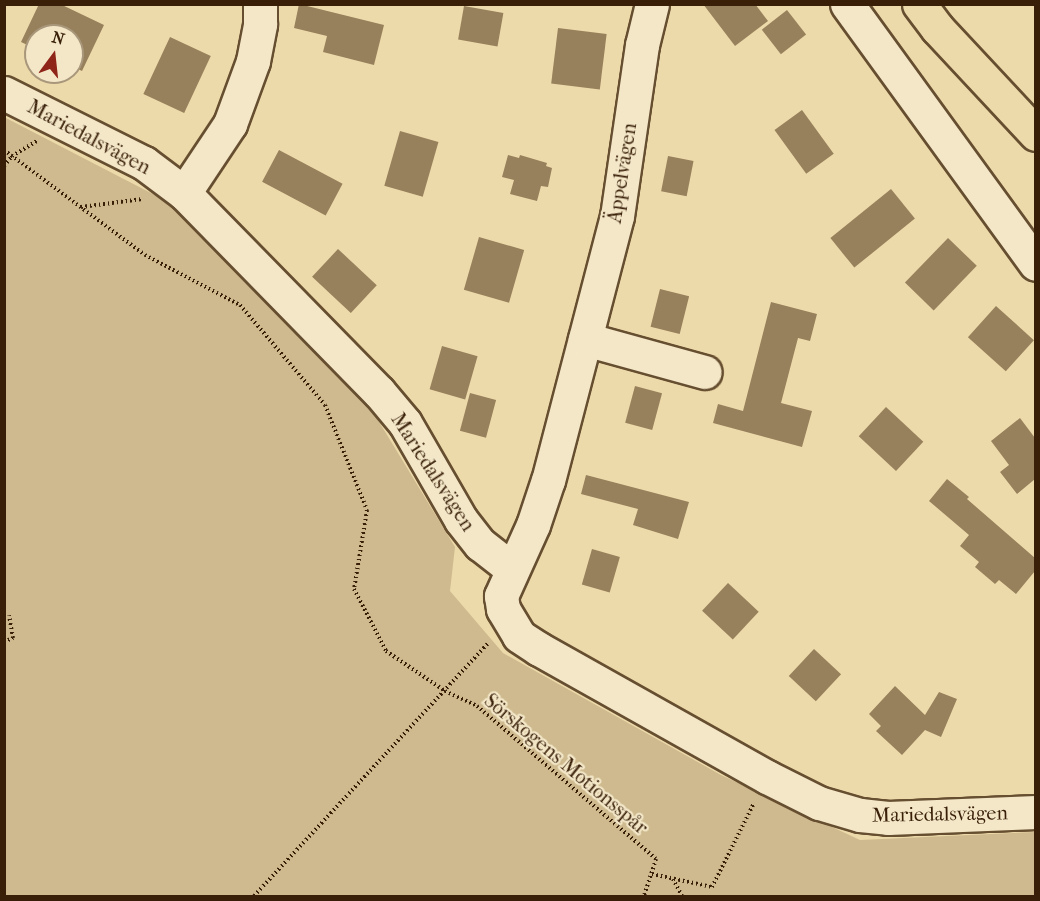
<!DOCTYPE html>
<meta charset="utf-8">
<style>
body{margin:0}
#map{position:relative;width:1040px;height:901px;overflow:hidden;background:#eddaaa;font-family:"IM FELL French Canon",serif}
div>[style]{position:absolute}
.green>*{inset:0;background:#ceba8e}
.building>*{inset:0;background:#97805c;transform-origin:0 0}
.path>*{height:4px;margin-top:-2px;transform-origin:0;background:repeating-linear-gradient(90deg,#391f08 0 1.5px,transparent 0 4.5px)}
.roads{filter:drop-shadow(2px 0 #664e30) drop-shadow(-2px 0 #664e30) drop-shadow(0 2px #664e30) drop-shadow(0 -2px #664e30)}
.minor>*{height:33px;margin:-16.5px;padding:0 16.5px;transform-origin:16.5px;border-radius:16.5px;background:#f3e7c8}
.major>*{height:33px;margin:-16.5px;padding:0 16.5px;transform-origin:16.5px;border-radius:16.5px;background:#eddaaa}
span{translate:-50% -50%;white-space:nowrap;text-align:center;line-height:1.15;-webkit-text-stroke:4.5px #f3e7c8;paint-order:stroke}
.street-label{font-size:20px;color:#391f08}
.frame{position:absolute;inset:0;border:6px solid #391f08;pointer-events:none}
.north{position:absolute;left:24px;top:24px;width:60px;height:60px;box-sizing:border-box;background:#f3e7c8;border:2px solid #a9977b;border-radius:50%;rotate:15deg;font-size:16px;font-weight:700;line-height:24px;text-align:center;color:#391f08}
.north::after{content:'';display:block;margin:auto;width:21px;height:27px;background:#8f2418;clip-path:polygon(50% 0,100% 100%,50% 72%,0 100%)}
</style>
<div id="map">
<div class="green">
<i style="clip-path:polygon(4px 117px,176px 206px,367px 402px,455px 547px,450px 591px,503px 653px,721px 775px,860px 840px,1035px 832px,1035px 896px,5px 896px)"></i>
</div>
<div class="building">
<i style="clip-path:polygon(39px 4px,60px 4px,104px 25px,82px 71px,72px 66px,72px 36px,36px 36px,36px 49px,21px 42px)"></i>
<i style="clip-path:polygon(299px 4px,384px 25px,374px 65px,323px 52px,327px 36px,294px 28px)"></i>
<i style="clip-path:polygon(703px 4px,755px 4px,768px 21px,735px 46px)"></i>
<i style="left:464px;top:6px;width:40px;height:34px;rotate:10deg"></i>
<i style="left:787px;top:10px;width:31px;height:32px;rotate:52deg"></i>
<i style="left:558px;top:28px;width:49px;height:56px;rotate:7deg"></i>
<i style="left:170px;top:37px;width:45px;height:63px;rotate:25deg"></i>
<i style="left:802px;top:110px;width:54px;height:34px;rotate:54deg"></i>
<i style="left:400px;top:131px;width:40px;height:57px;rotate:16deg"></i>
<i style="left:279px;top:150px;width:72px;height:36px;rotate:28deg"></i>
<i style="clip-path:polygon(508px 155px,519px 158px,520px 155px,547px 163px,546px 166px,552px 168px,548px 187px,541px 186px,537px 201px,510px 194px,514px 180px,502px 177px)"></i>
<i style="left:668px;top:156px;width:26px;height:36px;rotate:11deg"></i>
<i style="left:891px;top:189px;width:38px;height:78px;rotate:51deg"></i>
<i style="left:479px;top:237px;width:47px;height:55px;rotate:16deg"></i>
<i style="left:948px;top:238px;width:40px;height:62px;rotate:44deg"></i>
<i style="left:338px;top:249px;width:53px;height:38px;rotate:43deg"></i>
<i style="left:660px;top:289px;width:30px;height:39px;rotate:14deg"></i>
<i style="clip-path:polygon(771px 302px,817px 314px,810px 341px,798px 338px,781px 403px,812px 411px,802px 447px,713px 423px,718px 404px,743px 411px)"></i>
<i style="left:996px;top:306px;width:51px;height:42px;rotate:42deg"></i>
<i style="left:442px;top:346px;width:37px;height:45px;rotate:16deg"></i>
<i style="left:635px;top:386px;width:28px;height:38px;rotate:15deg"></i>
<i style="left:470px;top:393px;width:27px;height:39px;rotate:15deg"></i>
<i style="left:886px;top:407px;width:51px;height:40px;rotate:43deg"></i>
<i style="clip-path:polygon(1020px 418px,1035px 438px,1035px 479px,1017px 494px,1000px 472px,1009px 465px,991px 441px)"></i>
<i style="clip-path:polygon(586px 475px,689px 502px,678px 539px,633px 525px,638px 509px,581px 494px)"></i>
<i style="clip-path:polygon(947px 479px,969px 497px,967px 499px,1035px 558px,1035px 571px,1016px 594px,999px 580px,995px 584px,975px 567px,979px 562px,960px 546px,969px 535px,929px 501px)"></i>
<i style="left:592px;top:549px;width:29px;height:37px;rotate:16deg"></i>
<i style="left:728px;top:583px;width:42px;height:38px;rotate:43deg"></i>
<i style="left:814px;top:649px;width:37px;height:37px;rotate:43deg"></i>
<i style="clip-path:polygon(895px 686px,925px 715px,939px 692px,957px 699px,941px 737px,925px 730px,902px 755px,876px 731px,881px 726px,869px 714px)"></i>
</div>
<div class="path">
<i style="left:4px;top:150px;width:176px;rotate:36.7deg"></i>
<i style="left:145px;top:255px;width:107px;rotate:27.8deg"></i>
<i style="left:240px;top:305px;width:131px;rotate:49.6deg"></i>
<i style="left:325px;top:405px;width:113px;rotate:68.2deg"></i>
<i style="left:367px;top:510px;width:80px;rotate:99.3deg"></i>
<i style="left:354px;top:589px;width:70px;rotate:62.7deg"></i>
<i style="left:386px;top:651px;width:71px;rotate:34.1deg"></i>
<i style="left:445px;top:691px;width:35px;rotate:25deg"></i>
<i style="left:477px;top:706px;width:235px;rotate:40.5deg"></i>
<i style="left:656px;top:859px;width:39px;rotate:108deg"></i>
<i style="left:4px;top:166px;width:13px;rotate:-51deg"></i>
<i style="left:12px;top:156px;width:29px;rotate:-31deg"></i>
<i style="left:81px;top:207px;width:62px;rotate:-7.5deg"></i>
<i style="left:4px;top:642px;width:10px;rotate:-24deg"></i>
<i style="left:13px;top:638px;width:23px;rotate:-100deg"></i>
<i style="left:652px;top:874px;width:61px;rotate:12.2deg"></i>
<i style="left:712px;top:887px;width:94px;rotate:-63.4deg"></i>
<i style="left:673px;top:879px;width:19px;rotate:62deg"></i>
<i style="left:254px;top:896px;width:345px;rotate:-47.2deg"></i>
</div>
<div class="roads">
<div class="minor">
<i style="left:652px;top:4px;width:42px;rotate:103.7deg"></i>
<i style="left:642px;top:45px;width:173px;rotate:98.3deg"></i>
<i style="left:617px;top:216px;width:273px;rotate:104.6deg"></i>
<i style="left:548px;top:480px;width:47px;rotate:108.4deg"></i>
<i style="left:533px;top:525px;width:78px;rotate:114.3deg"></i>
<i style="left:501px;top:596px;width:13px;rotate:81deg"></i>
<i style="left:503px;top:609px;width:31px;rotate:59deg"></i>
<i style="left:519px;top:636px;width:24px;rotate:33deg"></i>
<i style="left:539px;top:649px;width:261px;rotate:29.3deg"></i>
<i style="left:767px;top:777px;width:58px;rotate:26.6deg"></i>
<i style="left:819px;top:803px;width:43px;rotate:16.3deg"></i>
<i style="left:860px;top:815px;width:28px;rotate:6deg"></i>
<i style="left:888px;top:818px;width:148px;rotate:-2.3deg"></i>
<i style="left:847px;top:4px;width:321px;rotate:54deg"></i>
<i style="left:4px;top:93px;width:157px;rotate:26.6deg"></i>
<i style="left:144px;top:163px;width:50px;rotate:36.9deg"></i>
<i style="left:184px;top:193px;width:279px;rotate:45.6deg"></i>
<i style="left:379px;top:392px;width:40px;rotate:50deg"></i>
<i style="left:405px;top:423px;width:112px;rotate:60deg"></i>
<i style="left:461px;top:520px;width:31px;rotate:52deg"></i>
<i style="left:480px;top:544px;width:41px;rotate:38deg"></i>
<i style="left:184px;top:193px;width:83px;rotate:-56.3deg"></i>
<i style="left:230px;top:124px;width:67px;rotate:-69.9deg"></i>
<i style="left:253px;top:61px;width:38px;rotate:-79deg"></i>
<i style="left:260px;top:24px;width:20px;rotate:-90deg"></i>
<i style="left:585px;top:339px;width:124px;rotate:15.4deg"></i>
</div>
<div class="major">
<i style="left:919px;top:4px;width:30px;rotate:53deg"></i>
<i style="left:937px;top:28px;width:145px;rotate:47deg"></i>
</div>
</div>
<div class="street-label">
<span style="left:89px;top:137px;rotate:28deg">Mariedalsvägen</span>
<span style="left:622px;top:173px;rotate:-81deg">Äppelvägen</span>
<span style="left:433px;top:472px;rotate:57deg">Mariedalsvägen</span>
<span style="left:566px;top:764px;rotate:40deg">Sörskogens Motionsspår</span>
<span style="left:940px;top:814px;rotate:-1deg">Mariedalsvägen</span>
</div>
<div class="frame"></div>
<div class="north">N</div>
</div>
